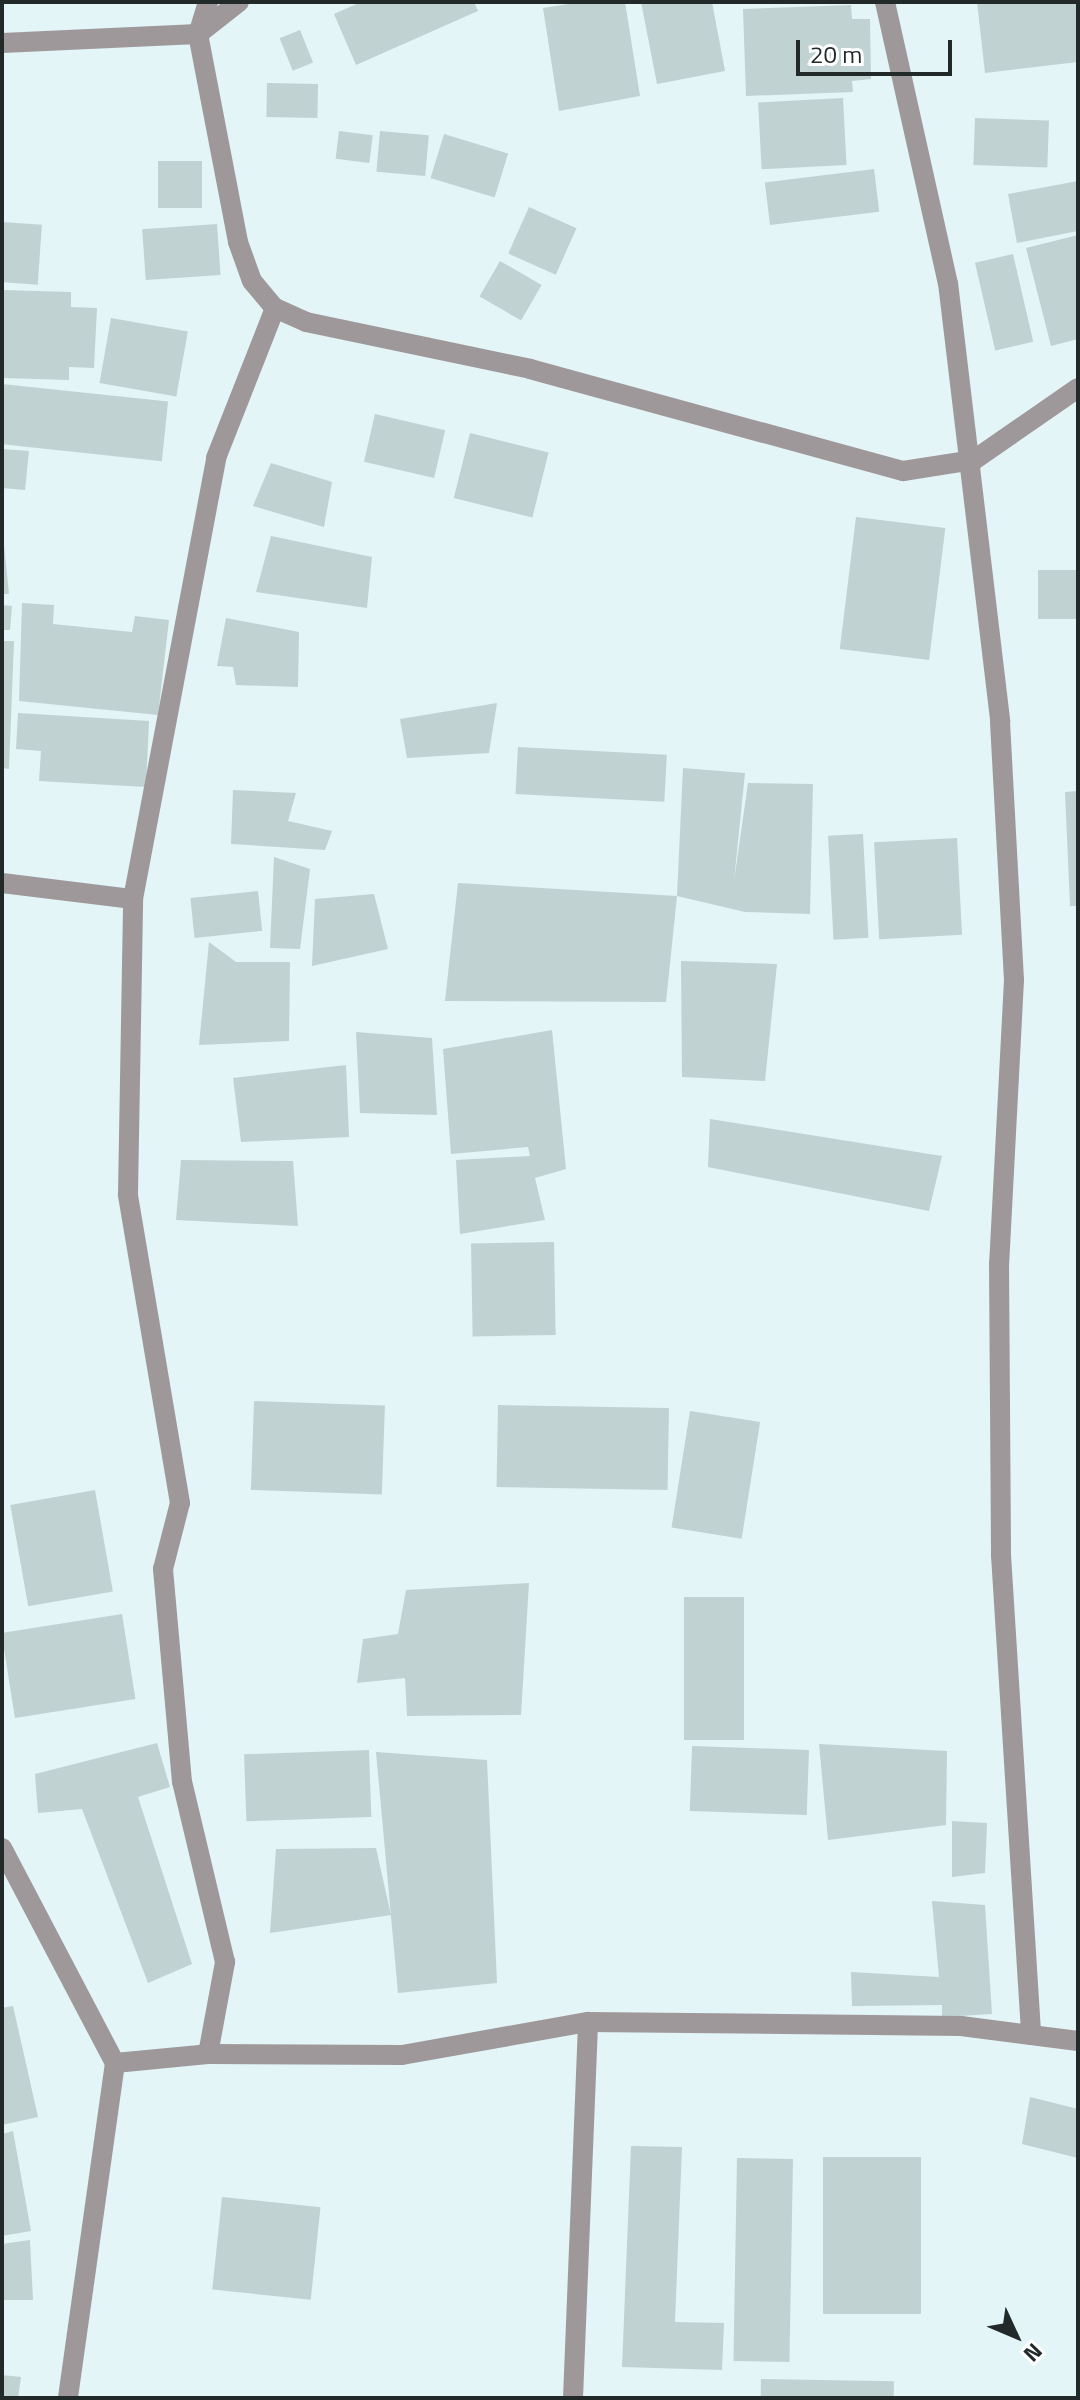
<!DOCTYPE html>
<style>
body{margin:0}
#map{position:relative;width:1080px;height:2400px;overflow:hidden;background:#e3f5f6;font-family:"Titillium Web",sans-serif}
div>[style]{position:absolute}
.building>*{inset:0;background:#c1d2d3;transform-origin:0 0}
.street>*{height:20px;margin:-10px;padding:0 10px;transform-origin:10px;border-radius:10px;background:#9e989b}
span{translate:-50% -50%;white-space:nowrap;text-align:center;line-height:1.15;-webkit-text-stroke:6px #fff;paint-order:stroke}
.frame{position:absolute;inset:0;border:4px solid #222929;pointer-events:none}
.north{position:absolute;left:976px;top:2296px;width:80px;height:80px;-webkit-text-stroke:6px #fff;paint-order:stroke;rotate:134deg;font-size:22px;font-weight:700;line-height:32px;text-align:center;color:#222929}
.north::after{content:'';display:block;margin:auto;width:28px;height:36px;background:#222929;clip-path:polygon(50% 0,100% 100%,50% 72%,0 100%)}
.scale{position:absolute;left:796px;top:40px;width:156px;height:36px;box-sizing:border-box;border:4px solid #222929;border-top:0;padding-left:10px;font-size:24px;line-height:28px;white-space:nowrap;color:#222929;-webkit-text-stroke:6px #fff;paint-order:stroke}
</style>
<div id="map">
<div class="building">
<i style="clip-path:polygon(361px 2px,474px 2px,478px 11px,356px 65px,334px 14px)"></i>
<i style="clip-path:polygon(581px 2px,625px 2px,640px 96px,559px 111px,543px 8px)"></i>
<i style="clip-path:polygon(641px 2px,712px 2px,725px 71px,657px 84px)"></i>
<i style="clip-path:polygon(977px 2px,1078px 2px,1078px 62px,985px 73px)"></i>
<i style="clip-path:polygon(851px 5px,852px 19px,870px 19px,871px 79px,852px 81px,853px 92px,746px 96px,743px 9px)"></i>
<i style="left:300px;top:30px;width:35px;height:22px;rotate:68deg"></i>
<i style="left:267px;top:83px;width:51px;height:34px;rotate:1deg"></i>
<i style="left:843px;top:98px;width:67px;height:85px;rotate:87deg"></i>
<i style="left:975px;top:118px;width:74px;height:47px;rotate:2deg"></i>
<i style="left:339px;top:131px;width:34px;height:28px;rotate:7deg"></i>
<i style="left:380px;top:131px;width:49px;height:41px;rotate:5deg"></i>
<i style="left:444px;top:134px;width:67px;height:46px;rotate:17deg"></i>
<i style="left:158px;top:161px;width:44px;height:47px"></i>
<i style="left:874px;top:169px;width:43px;height:110px;rotate:83deg"></i>
<i style="clip-path:polygon(1078px 181px,1078px 231px,1017px 243px,1008px 194px)"></i>
<i style="left:529px;top:207px;width:52px;height:51px;rotate:24deg"></i>
<i style="left:2px;top:222px;width:40px;height:60px;rotate:4deg"></i>
<i style="left:217px;top:224px;width:51px;height:75px;rotate:86deg"></i>
<i style="clip-path:polygon(1078px 235px,1078px 339px,1051px 346px,1026px 248px)"></i>
<i style="left:1013px;top:254px;width:90px;height:39px;rotate:77deg"></i>
<i style="left:500px;top:261px;width:48px;height:41px;rotate:30deg"></i>
<i style="clip-path:polygon(2px 290px,71px 292px,71px 307px,97px 308px,94px 368px,69px 367px,69px 380px,2px 378px)"></i>
<i style="left:111px;top:318px;width:78px;height:66px;rotate:10deg"></i>
<i style="left:2px;top:384px;width:167px;height:60px;rotate:6deg"></i>
<i style="left:375px;top:414px;width:72px;height:49px;rotate:13deg"></i>
<i style="left:470px;top:433px;width:81px;height:67px;rotate:14deg"></i>
<i style="clip-path:polygon(2px 449px,29px 451px,25px 490px,2px 488px)"></i>
<i style="clip-path:polygon(271px 463px,332px 482px,324px 527px,253px 506px)"></i>
<i style="left:856px;top:517px;width:90px;height:133px;rotate:7deg"></i>
<i style="clip-path:polygon(2px 525px,9px 594px,2px 594px)"></i>
<i style="clip-path:polygon(271px 536px,372px 557px,367px 608px,256px 592px)"></i>
<i style="left:1038px;top:570px;width:40px;height:49px"></i>
<i style="clip-path:polygon(22px 603px,54px 605px,53px 624px,132px 632px,135px 616px,169px 620px,158px 715px,19px 701px)"></i>
<i style="clip-path:polygon(2px 605px,12px 606px,10px 630px,2px 630px)"></i>
<i style="clip-path:polygon(226px 618px,299px 632px,298px 687px,236px 685px,233px 667px,217px 666px)"></i>
<i style="clip-path:polygon(2px 641px,14px 641px,9px 769px,2px 768px)"></i>
<i style="clip-path:polygon(497px 703px,489px 753px,407px 758px,400px 719px)"></i>
<i style="clip-path:polygon(18px 713px,149px 721px,146px 787px,39px 781px,41px 751px,16px 749px)"></i>
<i style="left:518px;top:747px;width:149px;height:47px;rotate:3deg"></i>
<i style="clip-path:polygon(683px 768px,745px 773px,734px 881px,748px 783px,813px 784px,810px 914px,745px 912px,677px 896px)"></i>
<i style="clip-path:polygon(233px 790px,296px 793px,288px 821px,332px 831px,325px 850px,231px 844px)"></i>
<i style="clip-path:polygon(1078px 791px,1078px 906px,1070px 906px,1065px 792px)"></i>
<i style="left:863px;top:834px;width:104px;height:35px;rotate:87deg"></i>
<i style="left:957px;top:838px;width:97px;height:83px;rotate:87deg"></i>
<i style="clip-path:polygon(274px 857px,310px 869px,300px 949px,270px 948px)"></i>
<i style="clip-path:polygon(458px 883px,677px 896px,666px 1002px,445px 1001px)"></i>
<i style="left:258px;top:891px;width:40px;height:68px;rotate:84deg"></i>
<i style="clip-path:polygon(374px 894px,388px 949px,312px 966px,315px 899px)"></i>
<i style="clip-path:polygon(209px 942px,236px 962px,290px 962px,289px 1041px,199px 1045px)"></i>
<i style="clip-path:polygon(681px 961px,777px 964px,765px 1081px,682px 1077px)"></i>
<i style="clip-path:polygon(552px 1030px,566px 1169px,535px 1178px,545px 1220px,460px 1234px,456px 1160px,530px 1156px,528px 1147px,451px 1154px,443px 1049px)"></i>
<i style="clip-path:polygon(356px 1032px,432px 1038px,437px 1115px,360px 1113px)"></i>
<i style="clip-path:polygon(346px 1065px,349px 1137px,241px 1142px,233px 1078px)"></i>
<i style="clip-path:polygon(710px 1119px,942px 1156px,929px 1211px,708px 1167px)"></i>
<i style="clip-path:polygon(181px 1160px,293px 1161px,298px 1226px,176px 1220px)"></i>
<i style="left:554px;top:1242px;width:93px;height:83px;rotate:89deg"></i>
<i style="left:254px;top:1401px;width:131px;height:89px;rotate:2deg"></i>
<i style="left:498px;top:1405px;width:171px;height:82px;rotate:1deg"></i>
<i style="left:690px;top:1411px;width:71px;height:118px;rotate:9deg"></i>
<i style="left:95px;top:1490px;width:103px;height:86px;rotate:80deg"></i>
<i style="clip-path:polygon(529px 1583px,521px 1715px,407px 1716px,405px 1678px,357px 1683px,363px 1639px,398px 1634px,406px 1590px)"></i>
<i style="left:744px;top:1597px;width:143px;height:60px;rotate:90deg"></i>
<i style="left:122px;top:1614px;width:86px;height:122px;rotate:81deg"></i>
<i style="clip-path:polygon(157px 1743px,170px 1787px,138px 1797px,192px 1964px,148px 1983px,82px 1809px,38px 1813px,35px 1774px)"></i>
<i style="clip-path:polygon(819px 1744px,947px 1751px,946px 1825px,828px 1840px)"></i>
<i style="left:369px;top:1750px;width:67px;height:125px;rotate:88deg"></i>
<i style="left:809px;top:1750px;width:65px;height:117px;rotate:92deg"></i>
<i style="clip-path:polygon(376px 1752px,487px 1760px,497px 1983px,398px 1993px)"></i>
<i style="clip-path:polygon(952px 1821px,987px 1823px,985px 1873px,952px 1877px)"></i>
<i style="clip-path:polygon(376px 1848px,391px 1915px,270px 1933px,276px 1849px)"></i>
<i style="clip-path:polygon(932px 1901px,985px 1905px,992px 2014px,942px 2017px,942px 2005px,852px 2006px,851px 1972px,939px 1977px)"></i>
<i style="clip-path:polygon(13px 2006px,38px 2117px,2px 2125px,2px 2008px)"></i>
<i style="clip-path:polygon(1030px 2097px,1078px 2109px,1078px 2158px,1022px 2144px)"></i>
<i style="clip-path:polygon(13px 2131px,31px 2231px,2px 2236px,2px 2134px)"></i>
<i style="clip-path:polygon(631px 2146px,682px 2147px,675px 2322px,724px 2323px,722px 2370px,622px 2367px)"></i>
<i style="left:823px;top:2157px;width:98px;height:157px"></i>
<i style="left:737px;top:2158px;width:56px;height:203px;rotate:1deg"></i>
<i style="left:222px;top:2197px;width:99px;height:93px;rotate:6deg"></i>
<i style="clip-path:polygon(30px 2240px,33px 2300px,2px 2300px,2px 2244px)"></i>
<i style="clip-path:polygon(2px 2375px,21px 2377px,18px 2398px,2px 2398px)"></i>
<i style="left:761px;top:2379px;width:133px;height:19px;rotate:1deg"></i>
</div>
<div class="street">
<i style="left:208px;top:2px;width:34px;rotate:107deg"></i>
<i style="left:198px;top:34px;width:212px;rotate:79.1deg"></i>
<i style="left:238px;top:242px;width:41px;rotate:70.3deg"></i>
<i style="left:252px;top:281px;width:35px;rotate:50deg"></i>
<i style="left:275px;top:308px;width:34px;rotate:24deg"></i>
<i style="left:306px;top:322px;width:229px;rotate:11.8deg"></i>
<i style="left:530px;top:369px;width:387px;rotate:15.3deg"></i>
<i style="left:903px;top:471px;width:72px;rotate:-8.8deg"></i>
<i style="left:974px;top:460px;width:126px;rotate:-34.7deg"></i>
<i style="left:885px;top:2px;width:288px;rotate:77.4deg"></i>
<i style="left:948px;top:283px;width:442px;rotate:83.2deg"></i>
<i style="left:1000px;top:722px;width:258px;rotate:86.9deg"></i>
<i style="left:1014px;top:980px;width:283px;rotate:93deg"></i>
<i style="left:999px;top:1263px;width:292px;rotate:89.6deg"></i>
<i style="left:1001px;top:1555px;width:481px;rotate:86.4deg"></i>
<i style="left:2px;top:43px;width:196px;rotate:-2.6deg"></i>
<i style="left:198px;top:34px;width:52px;rotate:-38deg"></i>
<i style="left:2px;top:883px;width:132px;rotate:7deg"></i>
<i style="left:2px;top:1848px;width:243px;rotate:62.3deg"></i>
<i style="left:115px;top:2063px;width:338px;rotate:98deg"></i>
<i style="left:208px;top:2054px;width:94px;rotate:-79.5deg"></i>
<i style="left:225px;top:1962px;width:185px;rotate:-103.4deg"></i>
<i style="left:182px;top:1782px;width:214px;rotate:-95.1deg"></i>
<i style="left:163px;top:1569px;width:68px;rotate:-75.6deg"></i>
<i style="left:180px;top:1503px;width:313px;rotate:-99.6deg"></i>
<i style="left:128px;top:1194px;width:295px;rotate:-89deg"></i>
<i style="left:133px;top:899px;width:449px;rotate:-79.3deg"></i>
<i style="left:216px;top:458px;width:161px;rotate:-68.5deg"></i>
<i style="left:115px;top:2063px;width:93px;rotate:-5.5deg"></i>
<i style="left:208px;top:2054px;width:194px;rotate:0.3deg"></i>
<i style="left:402px;top:2055px;width:189px;rotate:-10.1deg"></i>
<i style="left:588px;top:2022px;width:373px;rotate:0.6deg"></i>
<i style="left:961px;top:2026px;width:118px;rotate:7.3deg"></i>
<i style="left:573px;top:2398px;width:376px;rotate:-87.7deg"></i>
</div>
<div class="frame"></div>
<div class="north">N</div>
<div class="scale">20 m</div>
</div>
